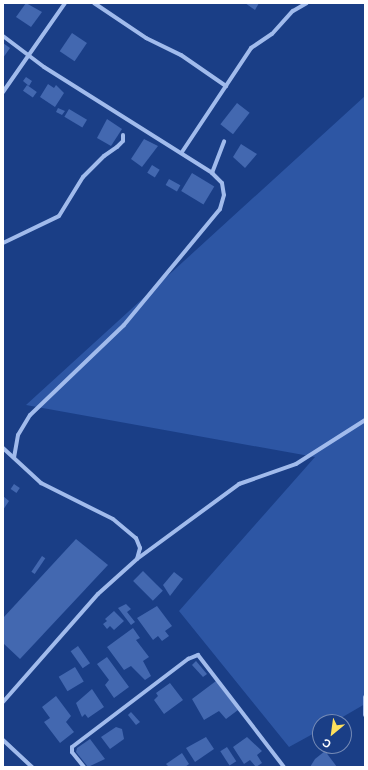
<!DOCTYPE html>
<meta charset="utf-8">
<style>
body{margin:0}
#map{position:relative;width:368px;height:770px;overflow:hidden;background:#1a3e86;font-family:Arial,sans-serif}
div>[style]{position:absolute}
.green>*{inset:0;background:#2d56a4}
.building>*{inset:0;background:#4368b0;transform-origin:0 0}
.minor>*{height:4px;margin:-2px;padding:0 2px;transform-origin:2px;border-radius:2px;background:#a1bbec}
span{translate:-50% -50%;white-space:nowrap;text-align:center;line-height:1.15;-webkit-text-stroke:4px #1a3e86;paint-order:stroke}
.frame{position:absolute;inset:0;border:4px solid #fff;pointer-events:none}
.north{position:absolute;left:312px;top:714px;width:40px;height:40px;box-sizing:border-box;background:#1a3e86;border:1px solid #768bb6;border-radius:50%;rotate:209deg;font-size:11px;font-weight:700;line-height:16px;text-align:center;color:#fff}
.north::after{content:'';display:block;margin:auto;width:14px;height:18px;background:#fee05d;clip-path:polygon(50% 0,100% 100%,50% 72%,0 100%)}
</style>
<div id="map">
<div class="green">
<i style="clip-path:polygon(365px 96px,365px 704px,334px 722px,320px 722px,320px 730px,289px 747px,179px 611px,315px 457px,26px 405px)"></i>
</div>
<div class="building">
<i style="clip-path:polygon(26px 3px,42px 12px,31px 27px,16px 17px)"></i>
<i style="clip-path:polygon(245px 3px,259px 3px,255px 10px)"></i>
<i style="left:72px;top:33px;width:18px;height:22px;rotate:34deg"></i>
<i style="clip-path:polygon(3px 43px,10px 48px,3px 58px)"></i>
<i style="clip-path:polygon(26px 77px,32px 81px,29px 86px,23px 81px)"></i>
<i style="clip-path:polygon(48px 84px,54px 88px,56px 85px,64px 93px,55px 107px,40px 97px)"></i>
<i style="left:27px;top:85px;width:12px;height:7px;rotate:35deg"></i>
<i style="left:237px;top:103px;width:16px;height:27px;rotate:38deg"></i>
<i style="clip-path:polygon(58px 108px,65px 111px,62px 115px,56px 112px)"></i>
<i style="left:69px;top:109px;width:21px;height:9px;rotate:31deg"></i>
<i style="clip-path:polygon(107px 119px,122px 129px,111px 146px,97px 138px)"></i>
<i style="clip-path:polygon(144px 139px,158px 146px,142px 167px,131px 159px)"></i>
<i style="clip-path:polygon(241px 144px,257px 154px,245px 168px,233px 157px)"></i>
<i style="left:152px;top:165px;width:9px;height:9px;rotate:32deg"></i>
<i style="left:192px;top:173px;width:26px;height:21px;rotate:31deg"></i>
<i style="left:169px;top:179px;width:13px;height:7px;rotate:29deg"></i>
<i style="left:14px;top:484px;width:7px;height:6px;rotate:34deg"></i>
<i style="clip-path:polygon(3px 496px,9px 501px,3px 510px)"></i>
<i style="clip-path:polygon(76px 539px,108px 565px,20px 659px,3px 643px,3px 618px)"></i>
<i style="left:42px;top:556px;width:4px;height:19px;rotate:34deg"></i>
<i style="left:143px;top:571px;width:28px;height:14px;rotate:45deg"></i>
<i style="clip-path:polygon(174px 572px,183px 579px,170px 596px,163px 585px)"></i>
<i style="clip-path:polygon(126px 604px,131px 609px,127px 612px,135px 622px,131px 625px,118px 608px)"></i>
<i style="clip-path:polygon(157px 606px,172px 626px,165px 631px,169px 636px,162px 641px,158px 636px,153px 640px,137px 618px)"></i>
<i style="clip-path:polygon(114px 611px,124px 621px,114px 630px,110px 626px,107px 629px,103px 624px,107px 621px,105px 619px)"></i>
<i style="clip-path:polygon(133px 628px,140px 638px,136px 640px,149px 657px,143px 661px,151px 676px,145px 680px,131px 666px,124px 670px,107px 647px)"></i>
<i style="left:78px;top:646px;width:21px;height:9px;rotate:55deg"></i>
<i style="clip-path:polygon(107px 657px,129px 687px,114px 698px,105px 685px,109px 680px,97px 664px)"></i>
<i style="clip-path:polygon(196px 661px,207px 674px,203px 677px,192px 665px)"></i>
<i style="left:75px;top:667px;width:17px;height:19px;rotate:59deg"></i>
<i style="clip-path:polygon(216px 681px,238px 710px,226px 719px,219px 711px,204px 720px,192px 699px)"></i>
<i style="clip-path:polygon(170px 683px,183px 700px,164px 714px,154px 700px,158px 696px,156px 693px)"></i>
<i style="clip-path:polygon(92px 689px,104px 707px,88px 718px,85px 714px,82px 717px,76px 703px)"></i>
<i style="clip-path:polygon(56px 696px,71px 716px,66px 722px,74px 732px,60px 743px,44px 722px,50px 718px,42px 707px)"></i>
<i style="clip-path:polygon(131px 712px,140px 722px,136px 725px,128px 715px)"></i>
<i style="clip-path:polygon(116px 727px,122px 729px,124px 739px,110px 749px,101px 737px)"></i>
<i style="clip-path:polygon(206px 737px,214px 749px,195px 762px,186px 748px)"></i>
<i style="clip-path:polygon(247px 737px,262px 751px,257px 755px,262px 763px,256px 767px,250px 760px,244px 764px,233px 747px)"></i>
<i style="clip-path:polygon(90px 739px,105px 759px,88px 767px,76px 752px,77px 748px)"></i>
<i style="left:227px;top:747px;width:17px;height:8px;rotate:57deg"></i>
<i style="clip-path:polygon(325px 751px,337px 767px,310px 767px,315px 759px)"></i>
<i style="clip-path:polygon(182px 753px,189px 764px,185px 767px,169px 767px,166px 764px)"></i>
</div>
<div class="minor">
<i style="left:94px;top:3px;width:63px;rotate:33.9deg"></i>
<i style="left:146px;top:38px;width:39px;rotate:26deg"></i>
<i style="left:181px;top:55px;width:55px;rotate:34.6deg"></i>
<i style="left:3px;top:36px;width:51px;rotate:37.1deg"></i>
<i style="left:44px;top:67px;width:199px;rotate:32.2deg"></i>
<i style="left:212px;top:173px;width:14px;rotate:45deg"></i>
<i style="left:222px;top:183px;width:12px;rotate:81deg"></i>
<i style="left:224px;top:195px;width:15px;rotate:106deg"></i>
<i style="left:220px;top:209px;width:151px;rotate:129.6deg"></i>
<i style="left:124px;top:325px;width:130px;rotate:136.2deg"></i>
<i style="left:30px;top:415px;width:23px;rotate:121deg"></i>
<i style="left:18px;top:435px;width:23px;rotate:100deg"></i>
<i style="left:3px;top:92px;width:108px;rotate:-55.1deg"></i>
<i style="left:182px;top:152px;width:125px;rotate:-56.4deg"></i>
<i style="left:251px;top:48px;width:25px;rotate:-34deg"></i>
<i style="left:272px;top:34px;width:31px;rotate:-48deg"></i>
<i style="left:293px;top:11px;width:16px;rotate:-30deg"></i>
<i style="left:212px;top:173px;width:34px;rotate:-69deg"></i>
<i style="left:3px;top:243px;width:62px;rotate:-25.7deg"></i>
<i style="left:59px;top:216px;width:46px;rotate:-58.4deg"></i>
<i style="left:83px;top:177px;width:30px;rotate:-45deg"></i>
<i style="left:104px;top:156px;width:16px;rotate:-35deg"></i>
<i style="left:117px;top:147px;width:8px;rotate:-45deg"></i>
<i style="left:123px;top:141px;width:6px;rotate:-90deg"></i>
<i style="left:3px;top:448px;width:52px;rotate:42.6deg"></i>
<i style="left:41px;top:483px;width:80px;rotate:26.6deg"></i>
<i style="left:113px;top:519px;width:30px;rotate:40deg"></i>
<i style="left:136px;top:538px;width:11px;rotate:68deg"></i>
<i style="left:140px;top:548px;width:11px;rotate:105deg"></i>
<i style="left:365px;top:697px;width:18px;rotate:90deg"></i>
<i style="left:3px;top:702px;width:144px;rotate:-48.7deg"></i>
<i style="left:98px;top:594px;width:52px;rotate:-41.9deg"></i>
<i style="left:137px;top:559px;width:127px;rotate:-36.3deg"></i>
<i style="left:239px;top:484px;width:60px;rotate:-19.3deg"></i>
<i style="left:296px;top:464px;width:82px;rotate:-32.5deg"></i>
<i style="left:3px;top:740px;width:40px;rotate:43deg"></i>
<i style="left:84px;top:767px;width:19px;rotate:-129deg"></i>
<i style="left:72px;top:752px;width:5px;rotate:-90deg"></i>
<i style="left:72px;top:747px;width:146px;rotate:-37.2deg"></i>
<i style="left:188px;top:659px;width:11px;rotate:-22deg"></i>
<i style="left:198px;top:655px;width:141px;rotate:52.5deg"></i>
</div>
<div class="frame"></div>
<div class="north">С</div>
</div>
